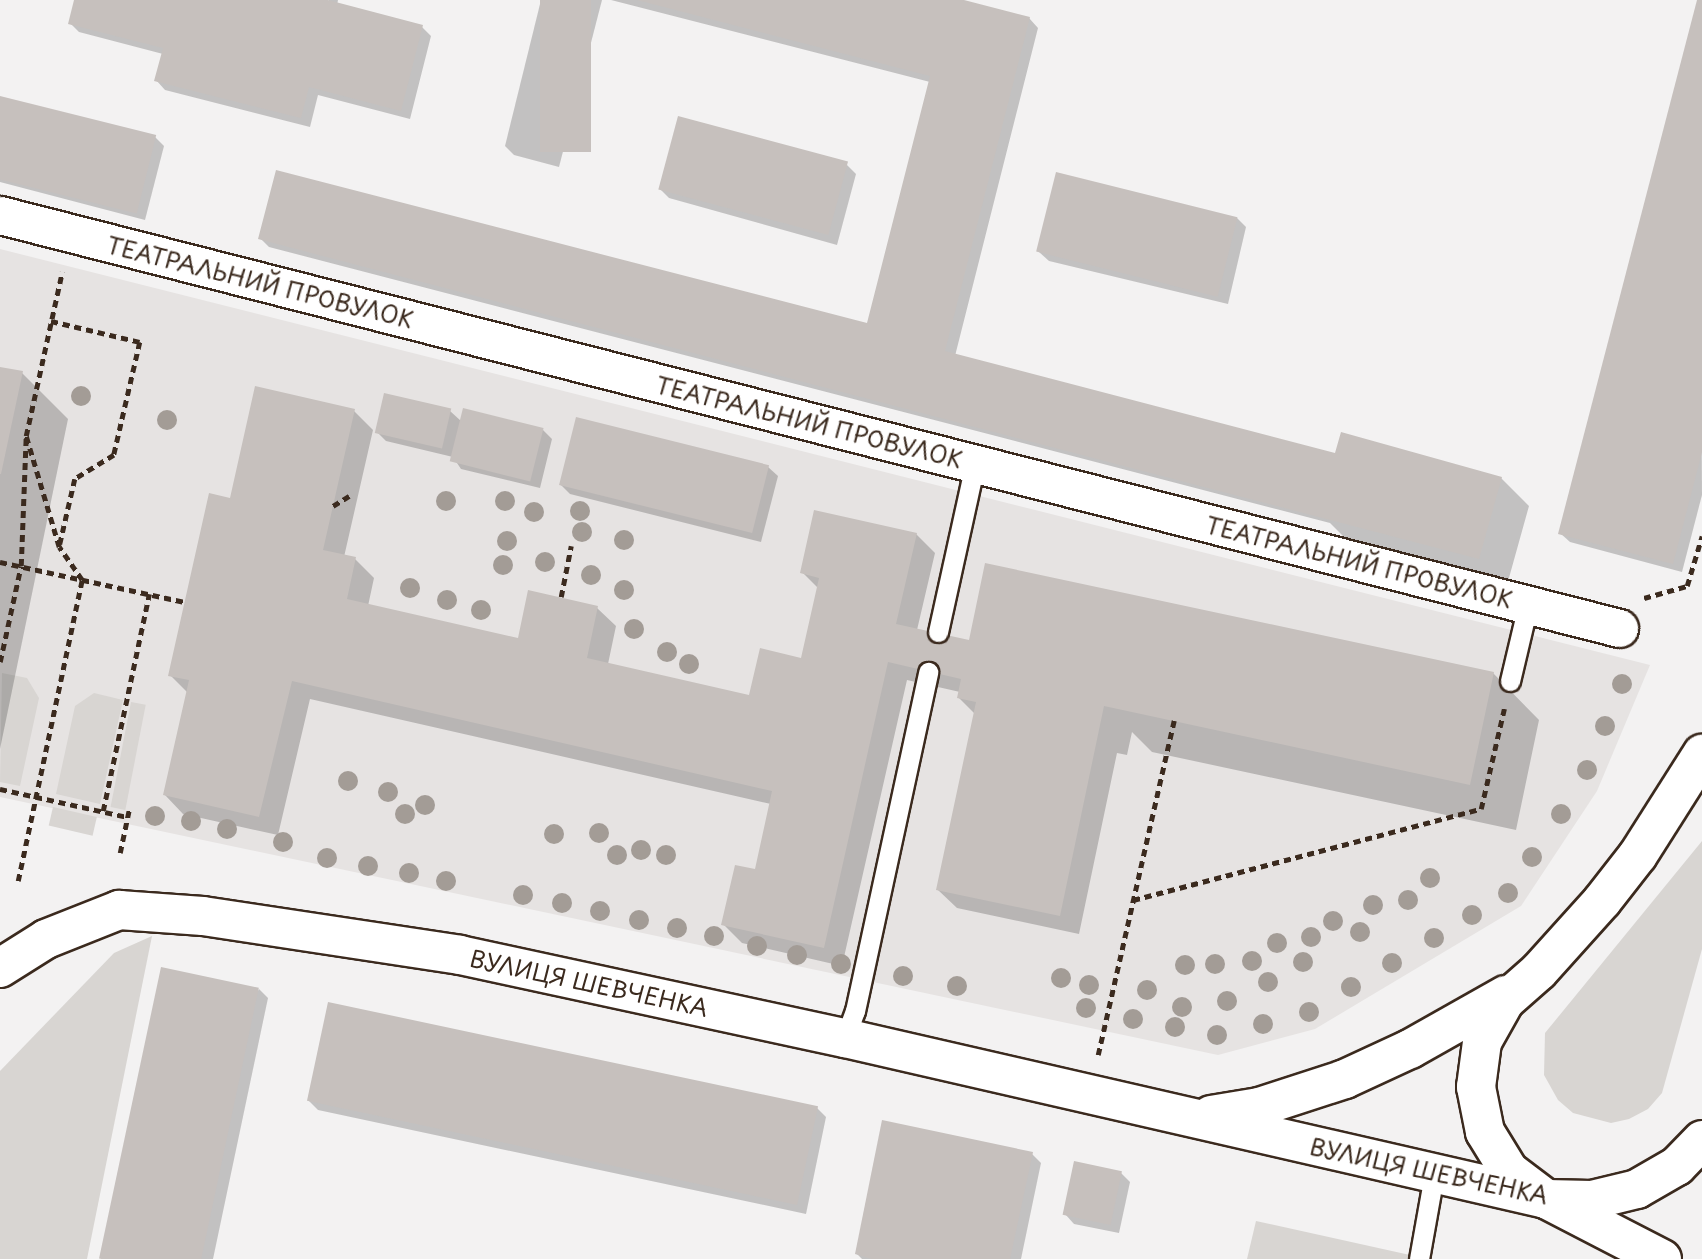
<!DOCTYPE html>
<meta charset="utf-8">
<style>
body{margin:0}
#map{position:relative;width:1702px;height:1259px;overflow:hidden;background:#f3f2f2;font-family:"Playpen Sans",sans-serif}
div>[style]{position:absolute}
.built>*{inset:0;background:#e6e3e2}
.green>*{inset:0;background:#d8d5d2;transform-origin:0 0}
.shadow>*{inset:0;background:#0003}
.building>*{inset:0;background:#c6c0bd;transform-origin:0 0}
.path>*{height:4.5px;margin-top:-2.25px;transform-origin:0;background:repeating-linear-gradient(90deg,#3b2a1e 0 7px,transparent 0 12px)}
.roads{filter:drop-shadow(2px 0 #3b2a1e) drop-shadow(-2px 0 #3b2a1e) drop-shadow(0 2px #3b2a1e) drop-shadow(0 -2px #3b2a1e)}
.lane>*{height:19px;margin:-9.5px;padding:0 9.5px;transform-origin:9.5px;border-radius:9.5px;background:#fff}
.street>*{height:37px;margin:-18.5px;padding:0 18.5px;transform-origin:18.5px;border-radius:18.5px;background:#fff}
.secondary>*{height:38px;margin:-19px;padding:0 19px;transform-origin:19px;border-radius:19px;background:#fff}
.trees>*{width:20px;height:20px;margin:-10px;border-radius:50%;background:#a39c96}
span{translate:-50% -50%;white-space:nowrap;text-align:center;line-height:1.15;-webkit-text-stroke:5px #fff;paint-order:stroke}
.street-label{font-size:23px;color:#3b2a1e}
</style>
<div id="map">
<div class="built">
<i style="clip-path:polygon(0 249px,1650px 665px,1597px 791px,1521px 906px,1315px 1029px,1218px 1055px,0 797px)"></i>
</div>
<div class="green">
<i style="clip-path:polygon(2px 673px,27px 678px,39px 698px,20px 786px,0 782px)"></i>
<i style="clip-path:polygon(94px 693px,123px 700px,100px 804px,56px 794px,75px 706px)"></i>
<i style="left:131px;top:702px;width:15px;height:107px;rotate:11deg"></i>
<i style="left:53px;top:807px;width:45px;height:19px;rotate:13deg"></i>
<i style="clip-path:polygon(1702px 841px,1702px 949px,1662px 1093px,1648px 1109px,1629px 1119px,1611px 1123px,1573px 1113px,1558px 1100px,1544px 1075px,1545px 1033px)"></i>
<i style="clip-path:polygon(152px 936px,87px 1259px,0 1259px,0 1071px,114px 953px)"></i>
<i style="clip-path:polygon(1256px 1221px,1428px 1259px,1247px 1259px)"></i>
</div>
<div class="shadow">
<i style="clip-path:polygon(76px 0,326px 0,327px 9px,329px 0,338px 0,337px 5px,422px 27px,431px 36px,410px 119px,318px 95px,310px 127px,165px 90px,156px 80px,163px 54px,79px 32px,70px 23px)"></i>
<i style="clip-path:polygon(541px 0,602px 0,559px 167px,514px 155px,505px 146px)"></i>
<i style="clip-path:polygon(611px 0,957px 0,1029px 18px,1038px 28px,955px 356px,1334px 455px,1501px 478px,1529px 506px,1507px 585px,1348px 541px,1330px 523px,269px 247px,260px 238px,868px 325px,930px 82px)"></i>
<i style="clip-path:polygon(1699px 0,1702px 495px,1682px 572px,1570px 542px,1560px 533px)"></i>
<i style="clip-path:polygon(0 98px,155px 137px,164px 146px,145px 220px,0 182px)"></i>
<i style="clip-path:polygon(847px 165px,856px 174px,837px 245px,669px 198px,660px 189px)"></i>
<i style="clip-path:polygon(1237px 218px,1246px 227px,1228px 304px,1049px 261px,1039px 252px)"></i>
<i style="clip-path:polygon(0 368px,22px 373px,68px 419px,0 749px)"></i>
<i style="clip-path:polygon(354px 411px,373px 430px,344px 557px,355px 559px,374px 578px,368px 606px,519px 640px,597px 608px,616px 626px,608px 664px,750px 697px,803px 660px,819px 589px,802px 572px,916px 534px,935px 553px,917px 630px,970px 642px,1493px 673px,1539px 720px,1516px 830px,1152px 752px,1132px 732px,1127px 755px,1117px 753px,1079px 934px,957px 908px,938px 890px,975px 714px,958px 697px,960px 692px,907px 680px,842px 966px,742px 943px,723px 924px,756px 871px,771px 804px,310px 699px,278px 835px,183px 814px,165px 795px,188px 693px,170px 675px,232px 500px)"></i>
<i style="clip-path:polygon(450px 411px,461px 421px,543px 430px,552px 439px,540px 488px,461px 469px,453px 457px,386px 441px,377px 432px)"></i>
<i style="clip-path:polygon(768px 467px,778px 476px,761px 542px,570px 494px,561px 485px)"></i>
<i style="clip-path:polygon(259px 989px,268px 998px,213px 1259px,102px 1259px)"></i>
<i style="clip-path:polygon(309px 1101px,817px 1108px,826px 1117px,806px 1214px,318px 1110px)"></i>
<i style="clip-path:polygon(1032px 1154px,1041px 1163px,1021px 1259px,862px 1259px,856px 1253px)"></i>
<i style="clip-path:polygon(1121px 1173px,1130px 1182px,1119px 1233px,1074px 1224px,1065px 1214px)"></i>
</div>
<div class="building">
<i style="clip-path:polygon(74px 0,328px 0,423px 25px,401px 111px,309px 87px,301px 118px,154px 81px,163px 48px,68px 24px)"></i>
<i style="left:540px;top:0;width:51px;height:152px"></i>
<i style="clip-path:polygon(637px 0,964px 0,1030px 17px,945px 351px,1335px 453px,1341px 432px,1502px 477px,1479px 559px,258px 239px,276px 170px,867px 323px,930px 76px)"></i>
<i style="clip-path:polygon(1697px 0,1702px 0,1702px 452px,1673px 564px,1558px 534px)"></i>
<i style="left:0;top:96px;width:161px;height:81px;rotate:14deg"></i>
<i style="left:678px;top:116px;width:176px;height:76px;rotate:15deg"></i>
<i style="left:1056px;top:172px;width:187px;height:82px;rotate:14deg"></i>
<i style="clip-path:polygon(0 367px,23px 371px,1px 474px,0 474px)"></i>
<i style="clip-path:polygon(255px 386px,355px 409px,323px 550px,356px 557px,347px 599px,518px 638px,528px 590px,598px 606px,587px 658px,749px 695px,760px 648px,801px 658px,819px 578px,800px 573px,814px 510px,917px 533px,896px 624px,969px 640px,985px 563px,1494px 672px,1470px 785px,1104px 706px,1060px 916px,936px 890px,976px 702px,957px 698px,961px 679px,888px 662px,824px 948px,721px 925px,735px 865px,755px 869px,772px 791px,292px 681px,259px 817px,163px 795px,189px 680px,168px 676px,209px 493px,230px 498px)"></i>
<i style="left:384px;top:393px;width:69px;height:41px;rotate:13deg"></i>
<i style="left:463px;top:408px;width:83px;height:55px;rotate:14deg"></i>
<i style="left:576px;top:417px;width:199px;height:70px;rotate:14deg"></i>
<i style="left:161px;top:967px;width:100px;height:298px;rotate:12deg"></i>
<i style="left:328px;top:1002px;width:501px;height:101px;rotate:12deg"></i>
<i style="clip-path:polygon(882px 1120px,1033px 1152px,1010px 1259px,872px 1259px,855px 1254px)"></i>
<i style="left:1074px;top:1161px;width:49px;height:55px;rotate:12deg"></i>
</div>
<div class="path">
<i style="left:51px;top:321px;width:91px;rotate:13.3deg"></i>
<i style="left:140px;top:342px;width:116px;rotate:103deg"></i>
<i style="left:114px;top:455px;width:46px;rotate:148.4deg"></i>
<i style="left:75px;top:479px;width:67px;rotate:103deg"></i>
<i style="left:333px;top:506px;width:19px;rotate:-32deg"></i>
<i style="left:0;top:562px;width:189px;rotate:12.2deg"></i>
<i style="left:561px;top:597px;width:52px;rotate:-78.9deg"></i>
<i style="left:1644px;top:598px;width:45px;rotate:-15.6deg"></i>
<i style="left:1687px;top:586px;width:52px;rotate:-73.3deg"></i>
<i style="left:0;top:662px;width:98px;rotate:-77.7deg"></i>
<i style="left:21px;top:566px;width:130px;rotate:-87.8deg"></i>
<i style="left:26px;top:436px;width:168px;rotate:-77.6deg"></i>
<i style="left:0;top:789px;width:130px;rotate:12.4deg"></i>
<i style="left:103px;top:811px;width:222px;rotate:-78deg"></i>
<i style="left:120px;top:853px;width:44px;rotate:-78.2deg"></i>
<i style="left:18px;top:881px;width:308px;rotate:-78deg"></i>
<i style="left:82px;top:580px;width:40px;rotate:-124.9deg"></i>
<i style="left:59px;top:547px;width:116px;rotate:-106.6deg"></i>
<i style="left:1133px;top:900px;width:360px;rotate:-14.7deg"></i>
<i style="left:1481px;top:809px;width:103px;rotate:-77deg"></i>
<i style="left:1098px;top:1055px;width:343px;rotate:-77.2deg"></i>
</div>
<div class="roads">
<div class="lane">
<i style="left:938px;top:632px;width:172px;rotate:-77.6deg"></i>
<i style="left:1510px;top:681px;width:78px;rotate:-76.7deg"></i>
<i style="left:845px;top:1038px;width:29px;rotate:-70deg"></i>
<i style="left:855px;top:1011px;width:347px;rotate:-77.8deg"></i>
<i style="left:1419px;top:1259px;width:85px;rotate:-79.9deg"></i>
</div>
<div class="street">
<i style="left:0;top:215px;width:1671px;rotate:14.31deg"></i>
</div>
<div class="secondary">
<i style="left:0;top:968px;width:54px;rotate:-32.2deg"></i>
<i style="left:46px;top:939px;width:79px;rotate:-21.7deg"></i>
<i style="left:119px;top:910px;width:84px;rotate:4.1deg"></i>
<i style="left:203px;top:916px;width:260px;rotate:8.6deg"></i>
<i style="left:460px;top:955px;width:394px;rotate:12.2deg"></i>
<i style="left:845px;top:1038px;width:719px;rotate:12.93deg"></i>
<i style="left:1546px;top:1199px;width:46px;rotate:1.2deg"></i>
<i style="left:1592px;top:1200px;width:46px;rotate:-13.7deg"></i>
<i style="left:1637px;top:1189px;width:46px;rotate:-29.9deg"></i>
<i style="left:1677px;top:1166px;width:36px;rotate:-46deg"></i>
<i style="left:1211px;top:1115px;width:49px;rotate:-9.5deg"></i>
<i style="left:1259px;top:1107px;width:90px;rotate:-18deg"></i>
<i style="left:1345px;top:1079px;width:72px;rotate:-24.8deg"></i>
<i style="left:1410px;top:1049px;width:110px;rotate:-29.4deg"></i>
<i style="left:1662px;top:1259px;width:131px;rotate:-152.7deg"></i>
<i style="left:1546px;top:1199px;width:46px;rotate:-142.9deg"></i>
<i style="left:1509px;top:1171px;width:46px;rotate:-121.6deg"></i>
<i style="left:1485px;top:1132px;width:46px;rotate:-101.3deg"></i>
<i style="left:1476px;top:1087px;width:45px;rotate:-82.4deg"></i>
<i style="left:1482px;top:1042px;width:47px;rotate:-60.7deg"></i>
<i style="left:1505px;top:1001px;width:45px;rotate:-41.4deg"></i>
<i style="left:1539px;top:971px;width:94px;rotate:-48deg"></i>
<i style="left:1602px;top:901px;width:58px;rotate:-52deg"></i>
<i style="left:1638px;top:855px;width:120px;rotate:-57.6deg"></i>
</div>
</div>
<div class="trees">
<i style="left:81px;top:396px"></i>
<i style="left:167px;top:420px"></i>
<i style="left:446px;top:501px"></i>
<i style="left:505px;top:501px"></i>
<i style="left:580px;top:511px"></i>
<i style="left:534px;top:512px"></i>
<i style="left:582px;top:532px"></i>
<i style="left:624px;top:540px"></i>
<i style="left:507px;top:541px"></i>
<i style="left:545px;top:562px"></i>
<i style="left:503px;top:565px"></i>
<i style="left:591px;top:575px"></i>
<i style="left:410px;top:588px"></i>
<i style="left:624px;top:590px"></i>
<i style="left:447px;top:600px"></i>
<i style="left:481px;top:610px"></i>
<i style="left:634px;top:629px"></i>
<i style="left:667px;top:652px"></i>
<i style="left:689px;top:664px"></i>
<i style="left:1622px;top:684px"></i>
<i style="left:1605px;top:726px"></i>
<i style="left:1587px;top:770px"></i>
<i style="left:348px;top:781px"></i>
<i style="left:388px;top:792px"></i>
<i style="left:425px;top:805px"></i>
<i style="left:405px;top:814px"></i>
<i style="left:1561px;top:814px"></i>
<i style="left:155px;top:816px"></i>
<i style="left:191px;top:821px"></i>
<i style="left:227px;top:829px"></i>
<i style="left:599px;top:833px"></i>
<i style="left:554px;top:834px"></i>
<i style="left:283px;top:842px"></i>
<i style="left:641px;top:850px"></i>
<i style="left:617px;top:855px"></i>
<i style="left:666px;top:855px"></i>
<i style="left:1532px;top:857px"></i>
<i style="left:327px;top:858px"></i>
<i style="left:368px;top:866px"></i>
<i style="left:409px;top:873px"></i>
<i style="left:1430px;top:878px"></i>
<i style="left:446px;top:881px"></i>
<i style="left:1508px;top:893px"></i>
<i style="left:523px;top:895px"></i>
<i style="left:1408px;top:900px"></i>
<i style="left:562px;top:903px"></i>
<i style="left:1373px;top:905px"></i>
<i style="left:600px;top:911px"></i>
<i style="left:1472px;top:915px"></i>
<i style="left:639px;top:920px"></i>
<i style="left:1333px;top:921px"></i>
<i style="left:677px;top:928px"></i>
<i style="left:1360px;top:932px"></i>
<i style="left:714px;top:936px"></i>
<i style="left:1311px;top:937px"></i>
<i style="left:1434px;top:938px"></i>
<i style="left:1277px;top:943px"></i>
<i style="left:757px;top:946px"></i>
<i style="left:797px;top:955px"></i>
<i style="left:1252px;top:961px"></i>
<i style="left:1303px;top:962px"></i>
<i style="left:1392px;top:963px"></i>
<i style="left:841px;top:964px"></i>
<i style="left:1215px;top:964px"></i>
<i style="left:1185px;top:965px"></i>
<i style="left:903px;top:976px"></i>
<i style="left:1061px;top:978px"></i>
<i style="left:1268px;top:982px"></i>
<i style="left:1089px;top:985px"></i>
<i style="left:957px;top:986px"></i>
<i style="left:1351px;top:987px"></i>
<i style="left:1147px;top:990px"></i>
<i style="left:1227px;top:1001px"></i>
<i style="left:1182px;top:1007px"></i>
<i style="left:1086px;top:1008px"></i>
<i style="left:1309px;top:1012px"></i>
<i style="left:1133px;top:1019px"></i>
<i style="left:1263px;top:1024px"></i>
<i style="left:1175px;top:1027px"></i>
<i style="left:1217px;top:1035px"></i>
</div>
<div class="street-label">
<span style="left:260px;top:282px;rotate:14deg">ТЕАТРАЛЬНИЙ ПРОВУЛОК</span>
<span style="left:809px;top:422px;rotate:14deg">ТЕАТРАЛЬНИЙ ПРОВУЛОК</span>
<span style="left:1359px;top:562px;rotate:14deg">ТЕАТРАЛЬНИЙ ПРОВУЛОК</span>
<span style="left:589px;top:983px;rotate:12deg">ВУЛИЦЯ ШЕВЧЕНКА</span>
<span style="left:1429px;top:1171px;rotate:12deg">ВУЛИЦЯ ШЕВЧЕНКА</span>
</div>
</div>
